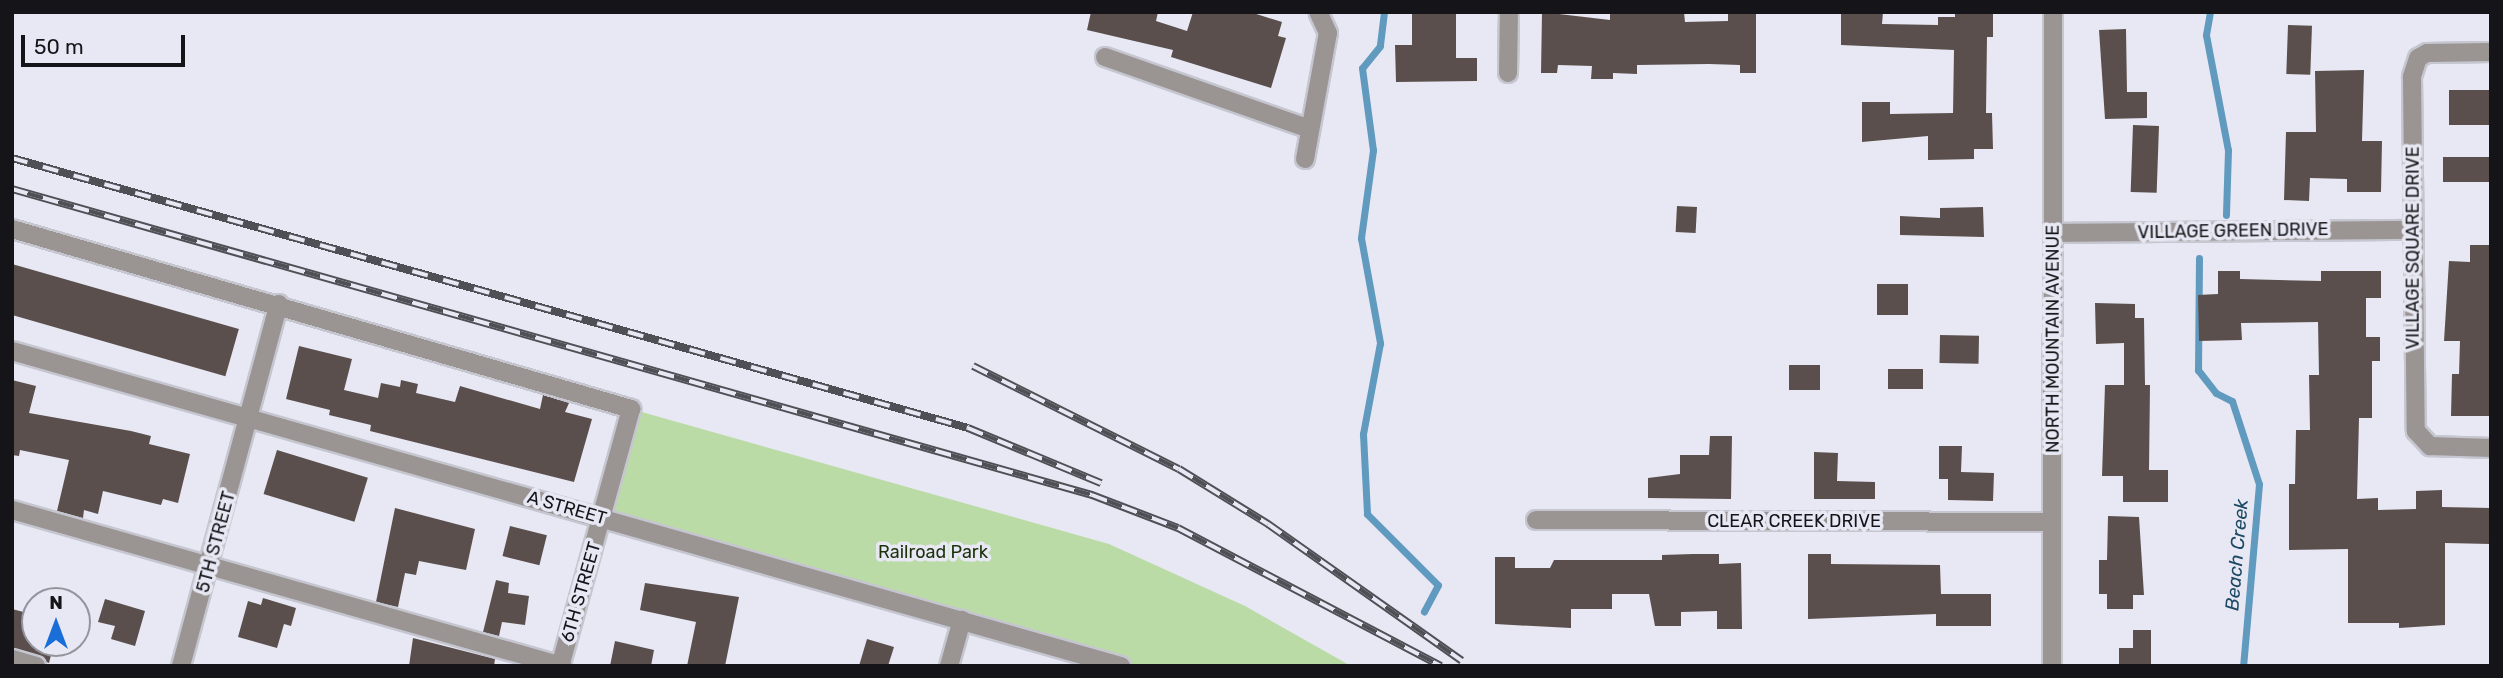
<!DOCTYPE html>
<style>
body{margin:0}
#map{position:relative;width:2503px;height:678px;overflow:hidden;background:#e7e8f3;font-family:Rubik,sans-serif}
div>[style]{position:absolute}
.green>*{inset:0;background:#bbdba6}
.stream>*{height:7px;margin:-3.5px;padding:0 3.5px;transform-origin:3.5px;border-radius:3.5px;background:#619abf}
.building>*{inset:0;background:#5a4f4d;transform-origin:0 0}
.roads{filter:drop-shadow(2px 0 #c5c6d0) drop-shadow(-2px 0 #c5c6d0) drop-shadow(0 2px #c5c6d0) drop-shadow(0 -2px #c5c6d0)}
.minor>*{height:18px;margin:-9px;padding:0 9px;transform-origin:9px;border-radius:9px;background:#9a9493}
.rail>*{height:8px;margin-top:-4px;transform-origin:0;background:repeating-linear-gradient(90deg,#e7e8f3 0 16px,#4f5056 0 32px);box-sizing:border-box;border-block:2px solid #4f5056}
span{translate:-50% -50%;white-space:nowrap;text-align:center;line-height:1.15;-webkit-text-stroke:7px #e7e8f3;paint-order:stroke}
.street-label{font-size:18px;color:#151519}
.park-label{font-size:18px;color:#1c310a}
.water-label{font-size:19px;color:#1c4964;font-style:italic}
.frame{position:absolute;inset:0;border:14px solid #151519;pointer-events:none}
.north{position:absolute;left:21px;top:587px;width:70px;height:70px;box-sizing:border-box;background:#e7e8f3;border:2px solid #93949c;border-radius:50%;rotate:0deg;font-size:19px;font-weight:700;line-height:28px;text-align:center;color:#151519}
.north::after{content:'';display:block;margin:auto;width:24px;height:32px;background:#1a6ed8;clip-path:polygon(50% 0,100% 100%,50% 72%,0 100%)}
.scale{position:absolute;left:21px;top:35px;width:164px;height:32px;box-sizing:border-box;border:4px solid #151519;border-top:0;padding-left:9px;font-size:21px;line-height:24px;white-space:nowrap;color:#151519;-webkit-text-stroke:5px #e7e8f3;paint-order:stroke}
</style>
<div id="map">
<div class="green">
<i style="clip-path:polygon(631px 409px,1109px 544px,1245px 606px,1351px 666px,1121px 666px,602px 518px)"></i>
</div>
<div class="stream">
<i style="left:1384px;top:12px;width:34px;rotate:97deg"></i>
<i style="left:1380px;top:46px;width:28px;rotate:129deg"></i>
<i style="left:1362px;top:68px;width:83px;rotate:82.4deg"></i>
<i style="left:1373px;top:150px;width:89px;rotate:97.8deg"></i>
<i style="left:1361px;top:238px;width:107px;rotate:79.7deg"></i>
<i style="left:1380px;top:343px;width:93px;rotate:100.6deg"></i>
<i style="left:1363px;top:434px;width:80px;rotate:87.1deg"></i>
<i style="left:1367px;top:514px;width:100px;rotate:45deg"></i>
<i style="left:1438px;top:585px;width:30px;rotate:118deg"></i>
<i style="left:2210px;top:12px;width:23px;rotate:100deg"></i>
<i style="left:2206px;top:35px;width:117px;rotate:79.2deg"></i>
<i style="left:2228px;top:150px;width:65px;rotate:91.8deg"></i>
<i style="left:2199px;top:258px;width:112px;rotate:90.5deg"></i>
<i style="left:2198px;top:370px;width:29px;rotate:52deg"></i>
<i style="left:2216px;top:393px;width:18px;rotate:27deg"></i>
<i style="left:2232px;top:401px;width:87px;rotate:72deg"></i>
<i style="left:2259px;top:484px;width:183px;rotate:95deg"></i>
</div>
<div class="building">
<i style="clip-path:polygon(1091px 12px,1158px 12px,1156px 21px,1187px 31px,1193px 12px,1250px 12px,1282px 22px,1278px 36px,1286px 38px,1271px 88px,1171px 57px,1173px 50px,1087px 30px)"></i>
<i style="clip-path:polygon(1412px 12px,1456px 12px,1456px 58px,1477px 58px,1477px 81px,1396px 82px,1395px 45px,1412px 45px)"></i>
<i style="clip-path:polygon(1542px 12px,1610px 20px,1610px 12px,1684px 12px,1685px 22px,1728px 21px,1728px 12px,1756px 12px,1756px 73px,1740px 73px,1740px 65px,1709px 64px,1637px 65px,1637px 74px,1613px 73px,1613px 79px,1591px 79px,1592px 66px,1558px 65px,1557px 73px,1541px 73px)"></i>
<i style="clip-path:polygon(1841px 12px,1883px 12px,1882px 24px,1938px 25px,1938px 17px,1955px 17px,1955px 12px,1993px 12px,1993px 37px,1987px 37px,1986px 113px,1992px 113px,1993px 149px,1974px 149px,1974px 159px,1928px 160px,1928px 136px,1862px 142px,1862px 102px,1890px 102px,1890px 114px,1953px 113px,1954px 50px,1841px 45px)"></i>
<i style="left:2288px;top:25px;width:24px;height:49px;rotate:2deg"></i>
<i style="clip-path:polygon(2126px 29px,2127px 92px,2147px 92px,2147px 118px,2105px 119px,2099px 30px)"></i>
<i style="clip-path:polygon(2364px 70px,2362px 141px,2382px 141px,2381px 192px,2347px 192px,2347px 179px,2310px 178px,2309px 201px,2284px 200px,2286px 132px,2316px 132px,2315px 71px)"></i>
<i style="left:2449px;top:90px;width:42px;height:35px"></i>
<i style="left:2133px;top:125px;width:26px;height:67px;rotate:2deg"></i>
<i style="left:2491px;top:157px;width:25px;height:48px;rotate:90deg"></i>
<i style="left:1677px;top:206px;width:20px;height:26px;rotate:3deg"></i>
<i style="clip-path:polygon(1983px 207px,1984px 237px,1900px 235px,1900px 216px,1940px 218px,1940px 208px)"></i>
<i style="clip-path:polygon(2470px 245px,2491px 245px,2490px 416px,2451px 416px,2452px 374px,2459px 374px,2460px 341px,2444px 341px,2449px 261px,2470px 262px)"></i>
<i style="left:12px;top:264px;width:236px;height:49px;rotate:16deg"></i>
<i style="clip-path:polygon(2218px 271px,2240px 271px,2240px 279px,2321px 281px,2321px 271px,2381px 271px,2381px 298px,2366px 298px,2366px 337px,2380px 337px,2380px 361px,2372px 361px,2372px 418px,2359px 418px,2357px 499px,2378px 498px,2378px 510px,2416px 509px,2416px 491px,2442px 490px,2442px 507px,2491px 508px,2491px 544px,2445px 543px,2445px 625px,2399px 628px,2399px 623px,2348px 623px,2348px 549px,2289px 550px,2289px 484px,2295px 484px,2296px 430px,2310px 430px,2309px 375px,2319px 375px,2318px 322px,2241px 323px,2242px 340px,2199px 341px,2198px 295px,2218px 294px)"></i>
<i style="left:1877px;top:284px;width:31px;height:31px"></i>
<i style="clip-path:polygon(2095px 303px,2135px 304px,2135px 318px,2144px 318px,2145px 385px,2150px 385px,2149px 470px,2168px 470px,2168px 502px,2123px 502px,2123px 476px,2102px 476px,2105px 385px,2124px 385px,2124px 343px,2096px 344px)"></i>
<i style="left:1940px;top:335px;width:39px;height:28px;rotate:1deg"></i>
<i style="clip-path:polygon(299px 346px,352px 359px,344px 390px,378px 398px,381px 383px,400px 387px,401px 380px,418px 384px,416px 393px,455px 402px,460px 386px,540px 409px,543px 395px,569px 403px,565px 412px,592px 419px,574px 482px,370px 431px,371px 425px,329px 415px,330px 410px,286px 399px)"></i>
<i style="left:1789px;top:365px;width:31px;height:25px"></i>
<i style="left:1888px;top:369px;width:35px;height:20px"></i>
<i style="clip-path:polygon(12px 380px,36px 386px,29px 413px,131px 431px,151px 436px,149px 444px,190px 454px,178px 503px,163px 499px,161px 505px,103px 491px,98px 514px,84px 510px,83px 518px,57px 511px,69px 460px,20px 450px,19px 456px,12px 455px)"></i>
<i style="clip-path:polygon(1710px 436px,1732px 436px,1731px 499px,1648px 498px,1648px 478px,1680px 474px,1680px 455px,1709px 455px)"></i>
<i style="clip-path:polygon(1939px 446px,1962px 446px,1961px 472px,1994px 473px,1993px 501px,1948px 500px,1948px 479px,1939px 479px)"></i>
<i style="left:277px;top:450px;width:95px;height:46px;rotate:17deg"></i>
<i style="clip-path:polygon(1814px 452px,1838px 453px,1837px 481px,1875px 482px,1875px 499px,1814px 499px)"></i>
<i style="clip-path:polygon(395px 508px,475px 529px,466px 570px,419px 561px,416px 575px,405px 573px,398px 607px,376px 602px)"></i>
<i style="clip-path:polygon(2108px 516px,2139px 517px,2144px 595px,2133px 595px,2133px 609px,2107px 609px,2107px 594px,2099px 594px,2099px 560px,2107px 560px)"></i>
<i style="left:510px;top:526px;width:38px;height:31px;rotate:14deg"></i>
<i style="clip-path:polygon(1693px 554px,1719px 554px,1719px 564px,1741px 563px,1742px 629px,1717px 629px,1717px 611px,1681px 612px,1681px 626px,1655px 626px,1649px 594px,1612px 594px,1612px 609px,1571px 609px,1571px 628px,1495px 624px,1495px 557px,1515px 557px,1515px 568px,1550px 568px,1554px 560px,1662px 560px,1662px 555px)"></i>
<i style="clip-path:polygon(1808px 554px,1831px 554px,1831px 564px,1940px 565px,1941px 594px,1991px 594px,1991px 626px,1936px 626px,1936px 614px,1808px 619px)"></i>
<i style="clip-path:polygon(496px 580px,509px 583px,508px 593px,529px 596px,525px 625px,502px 622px,499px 636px,483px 632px)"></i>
<i style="clip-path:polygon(645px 583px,739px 597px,725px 666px,687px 666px,696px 622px,640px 610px)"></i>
<i style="clip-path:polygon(263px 598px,296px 608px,291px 626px,284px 624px,277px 648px,238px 637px,248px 601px,261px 605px)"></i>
<i style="clip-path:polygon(105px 599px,145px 611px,135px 646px,111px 639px,115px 626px,98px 622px)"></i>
<i style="clip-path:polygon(12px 609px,35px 615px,35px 643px,54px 643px,49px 663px,12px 648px)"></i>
<i style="clip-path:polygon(2133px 630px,2151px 630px,2151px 666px,2119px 666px,2119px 648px,2133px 648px)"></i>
<i style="clip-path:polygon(413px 638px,495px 659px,494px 666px,409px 666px)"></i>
<i style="clip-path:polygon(867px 639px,894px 647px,888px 666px,859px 666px)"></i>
<i style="clip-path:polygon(615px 641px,654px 650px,651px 666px,610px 666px)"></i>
</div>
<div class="roads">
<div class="minor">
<i style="left:2491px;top:52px;width:64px;rotate:179.1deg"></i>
<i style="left:2427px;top:53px;width:10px;rotate:151deg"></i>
<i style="left:2418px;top:58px;width:20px;rotate:108deg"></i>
<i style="left:2412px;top:77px;width:354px;rotate:89.4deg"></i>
<i style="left:2416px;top:431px;width:21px;rotate:47deg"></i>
<i style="left:2430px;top:446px;width:61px;rotate:1.9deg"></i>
<i style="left:1105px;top:57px;width:217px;rotate:19.4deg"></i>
<i style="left:1508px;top:73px;width:61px;rotate:-89.1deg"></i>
<i style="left:1305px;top:159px;width:128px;rotate:-79.7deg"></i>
<i style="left:1328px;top:33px;width:23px;rotate:-115deg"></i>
<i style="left:12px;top:229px;width:645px;rotate:16.21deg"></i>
<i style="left:631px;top:409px;width:267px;rotate:105.4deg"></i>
<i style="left:2054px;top:233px;width:359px;rotate:-0.5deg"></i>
<i style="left:12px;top:351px;width:1153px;rotate:15.86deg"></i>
<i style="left:12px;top:510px;width:572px;rotate:15.84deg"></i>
<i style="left:1536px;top:520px;width:516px;rotate:0.22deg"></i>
<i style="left:12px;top:659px;width:25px;rotate:16deg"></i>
<i style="left:181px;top:666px;width:375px;rotate:-74.9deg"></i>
<i style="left:949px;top:666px;width:48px;rotate:-74.2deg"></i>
<i style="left:2052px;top:666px;width:654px;rotate:-89.91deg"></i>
</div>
</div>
<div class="rail">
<i style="left:12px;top:158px;width:993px;rotate:15.77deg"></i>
<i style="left:968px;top:428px;width:144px;rotate:22.5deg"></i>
<i style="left:12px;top:189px;width:1123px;rotate:15.82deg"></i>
<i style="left:1092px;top:495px;width:92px;rotate:21deg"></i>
<i style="left:1178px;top:528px;width:297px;rotate:27.7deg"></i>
<i style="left:973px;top:366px;width:230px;rotate:26.6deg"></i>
<i style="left:1179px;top:469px;width:105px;rotate:31.7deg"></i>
<i style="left:1268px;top:524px;width:237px;rotate:35.2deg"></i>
</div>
<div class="street-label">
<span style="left:2233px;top:231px;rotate:-1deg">VILLAGE GREEN DRIVE</span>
<span style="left:2413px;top:248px;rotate:-90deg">VILLAGE SQUARE DRIVE</span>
<span style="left:2053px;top:339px;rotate:-90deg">NORTH MOUNTAIN AVENUE</span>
<span style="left:567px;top:508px;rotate:16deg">A STREET</span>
<span style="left:1794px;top:521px">CLEAR CREEK DRIVE</span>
<span style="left:216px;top:542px;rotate:-75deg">5TH STREET</span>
<span style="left:581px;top:592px;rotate:-74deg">6TH STREET</span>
</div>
<div class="park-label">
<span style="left:933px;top:552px">Railroad Park</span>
</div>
<div class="water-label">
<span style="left:2237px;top:555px;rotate:-85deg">Beach Creek</span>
</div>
<div class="frame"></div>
<div class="north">N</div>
<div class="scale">50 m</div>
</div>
